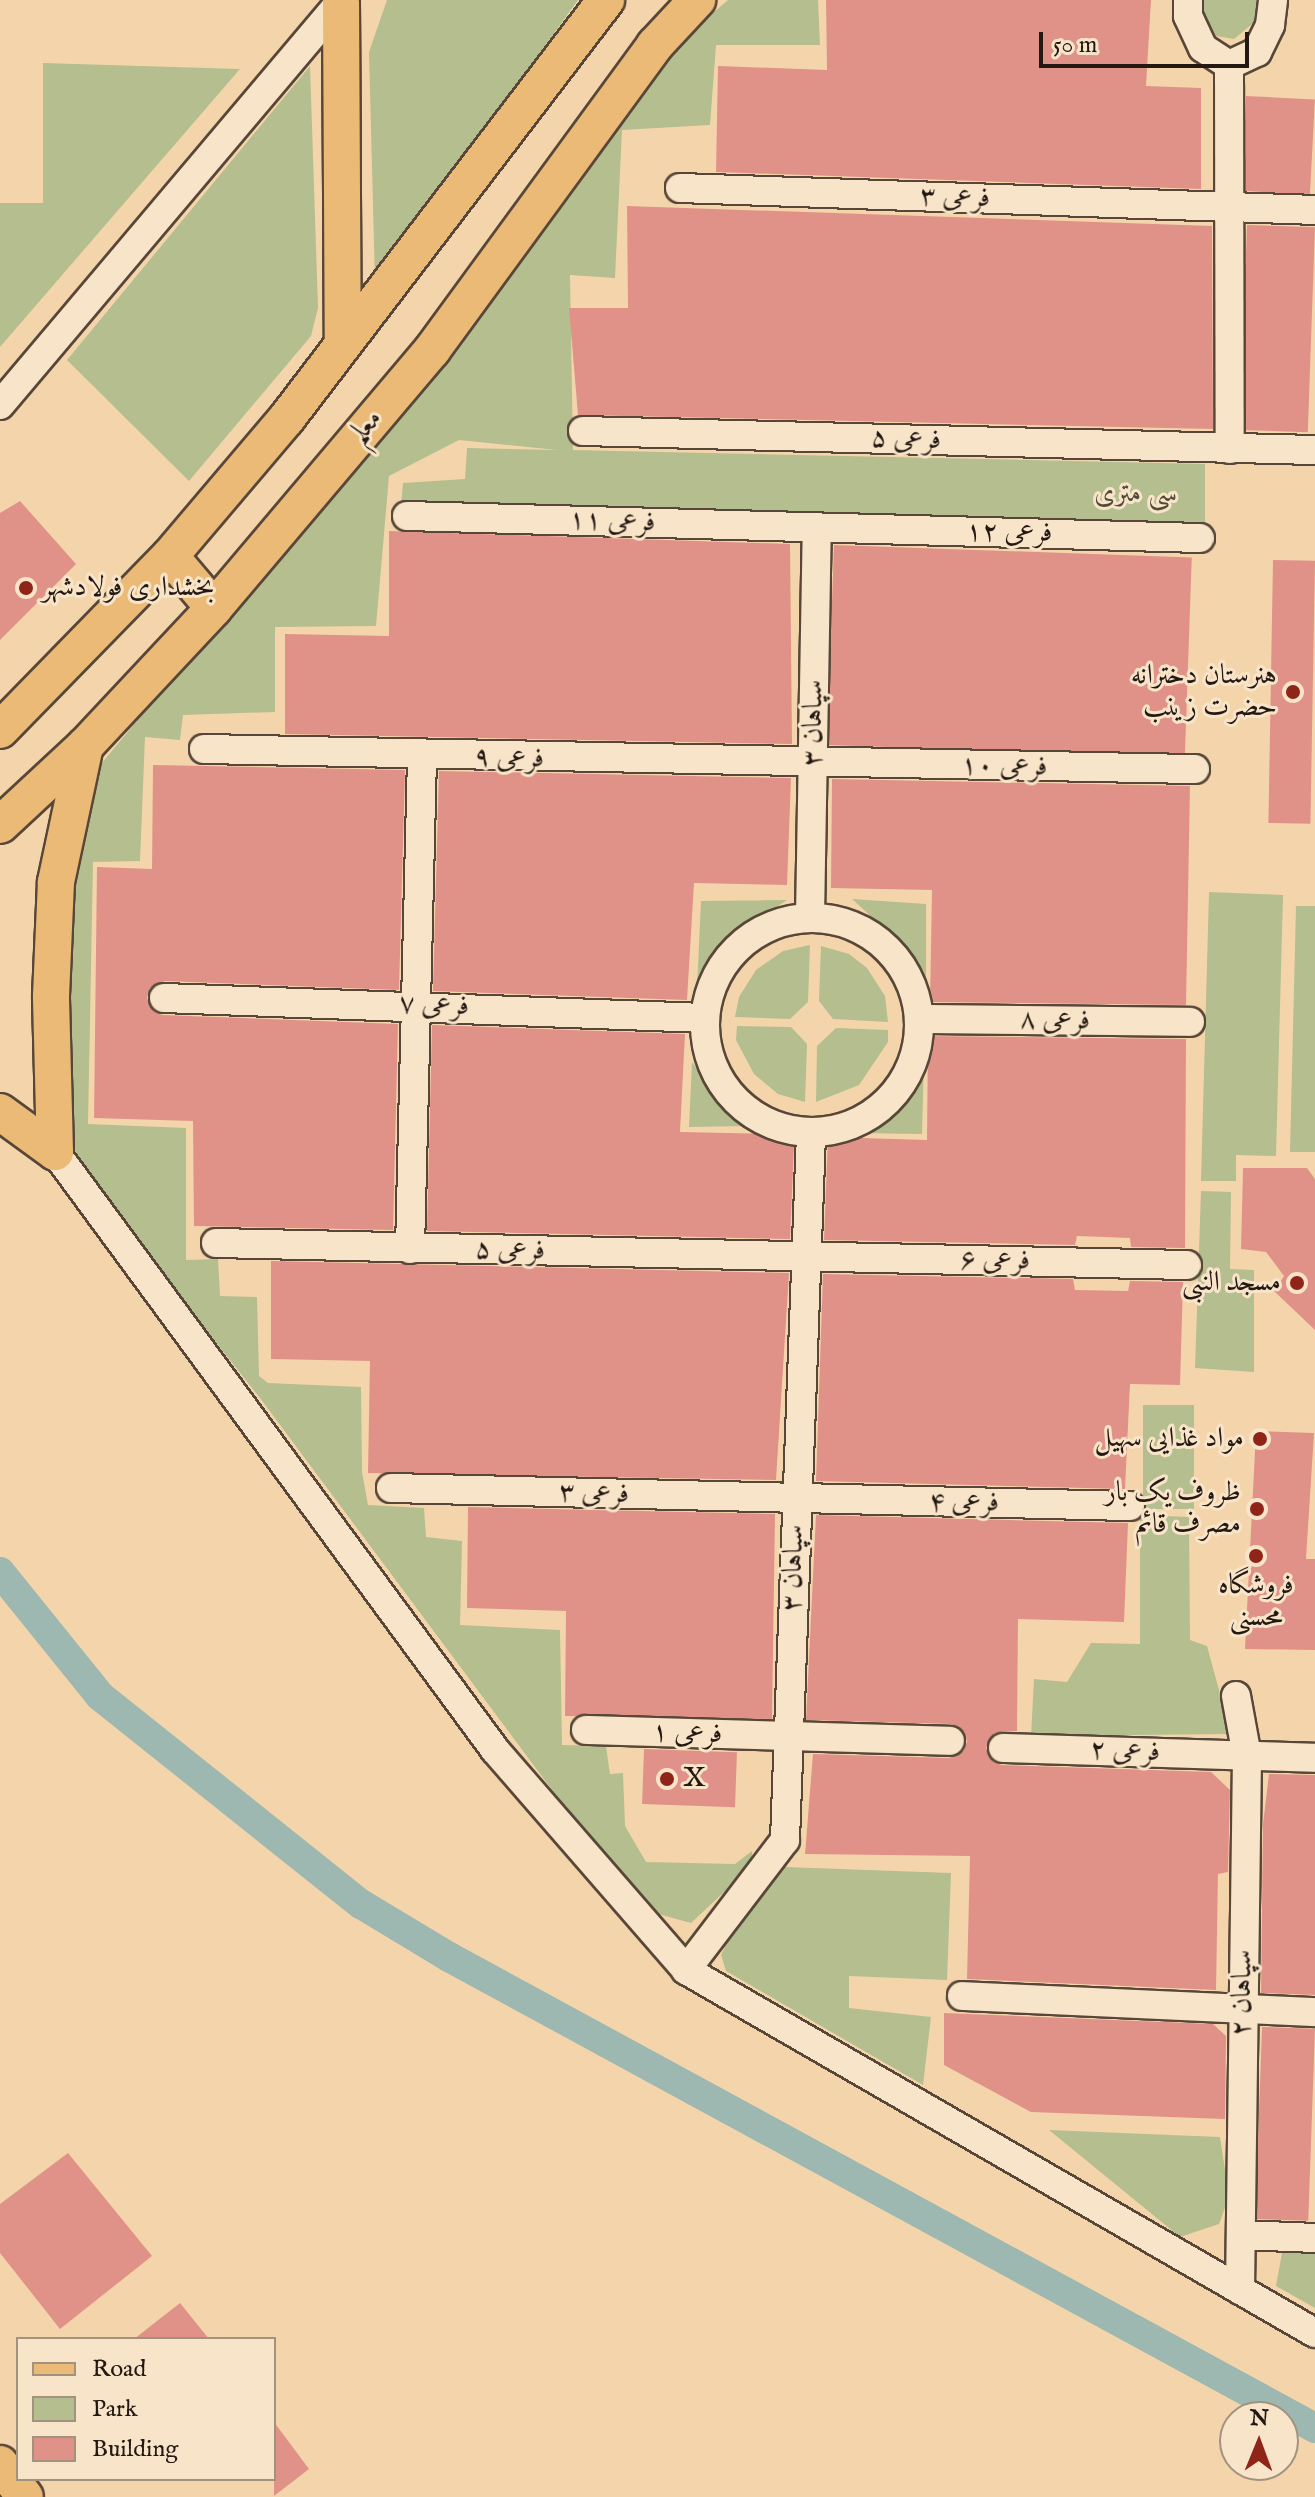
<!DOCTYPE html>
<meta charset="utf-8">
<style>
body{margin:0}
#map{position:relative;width:1315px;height:2497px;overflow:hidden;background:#f4d5ab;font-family:"IM FELL English",Amiri,serif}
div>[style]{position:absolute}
.green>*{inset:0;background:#b5be8e;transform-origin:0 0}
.canal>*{height:30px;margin:-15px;padding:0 15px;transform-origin:15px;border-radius:15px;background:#9db8b0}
.building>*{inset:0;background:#e09288;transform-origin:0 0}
.roads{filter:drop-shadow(2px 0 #584739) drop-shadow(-2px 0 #584739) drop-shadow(0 2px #584739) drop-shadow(0 -2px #584739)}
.minor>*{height:28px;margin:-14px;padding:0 14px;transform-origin:14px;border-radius:14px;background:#f8e4c8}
.minor>.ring{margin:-14px;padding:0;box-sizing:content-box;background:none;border:28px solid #f8e4c8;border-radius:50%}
.major>*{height:36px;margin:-18px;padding:0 18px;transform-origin:18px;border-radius:18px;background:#eaba76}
.dots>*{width:22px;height:22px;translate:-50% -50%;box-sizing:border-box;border:4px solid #f8e4c8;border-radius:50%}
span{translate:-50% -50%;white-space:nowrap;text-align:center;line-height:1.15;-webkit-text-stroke:6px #f8e4c8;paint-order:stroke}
.street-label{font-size:28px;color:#241813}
.park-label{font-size:28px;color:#504a38;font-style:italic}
.poi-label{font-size:28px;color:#241813}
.left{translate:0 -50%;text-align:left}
.right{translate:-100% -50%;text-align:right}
.legend{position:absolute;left:16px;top:2337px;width:260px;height:144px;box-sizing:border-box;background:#f8e4c8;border:2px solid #a39280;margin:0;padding:10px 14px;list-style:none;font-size:24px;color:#241813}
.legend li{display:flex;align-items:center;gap:16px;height:40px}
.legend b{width:40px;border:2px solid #a39280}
.north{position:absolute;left:1219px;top:2401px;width:80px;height:80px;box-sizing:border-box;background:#f8e4c8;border:2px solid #a39280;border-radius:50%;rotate:1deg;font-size:22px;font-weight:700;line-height:32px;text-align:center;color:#241813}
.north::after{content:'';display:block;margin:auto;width:28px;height:36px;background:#8f2418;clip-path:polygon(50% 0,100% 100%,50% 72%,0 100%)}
.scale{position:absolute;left:1039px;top:32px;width:210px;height:36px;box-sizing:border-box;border:4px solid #241813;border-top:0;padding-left:10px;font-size:24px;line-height:28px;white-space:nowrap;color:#241813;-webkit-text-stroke:6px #f8e4c8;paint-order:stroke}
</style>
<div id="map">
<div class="green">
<i style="clip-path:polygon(387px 0,578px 0,375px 282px,369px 52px)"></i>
<i style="clip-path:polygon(728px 0,818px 0,820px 45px,716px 45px,710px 125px,622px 130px,615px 278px,570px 275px,573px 450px,1205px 464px,1205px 528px,401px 505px,403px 483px,465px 479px,467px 448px,557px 450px,459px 440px,389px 476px,376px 626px,275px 627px,275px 712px,183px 715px,180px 740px,145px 737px,140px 861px,93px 862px,88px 1124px,186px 1128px,186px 1260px,218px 1259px,220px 1296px,257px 1297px,259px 1376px,268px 1383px,361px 1387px,362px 1472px,368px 1505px,424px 1508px,426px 1537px,462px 1541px,460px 1625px,560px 1630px,562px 1745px,606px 1746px,610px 1774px,623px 1773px,625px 1826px,646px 1862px,735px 1864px,752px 1851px,752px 1866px,691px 1923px,651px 1912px,605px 1861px,260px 1398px,65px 1151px,70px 870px,96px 770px,521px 260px,684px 38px)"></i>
<i style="clip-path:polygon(1196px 0,1259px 0,1257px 20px,1234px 39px,1210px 35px)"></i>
<i style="clip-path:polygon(43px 63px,240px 69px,0 347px,0 203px,43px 203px)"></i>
<i style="clip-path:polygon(310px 66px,318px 308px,311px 336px,189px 481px,67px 360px)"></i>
<i style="clip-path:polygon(1209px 892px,1283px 895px,1276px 1156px,1236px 1155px,1236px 1181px,1201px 1181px)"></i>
<i style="clip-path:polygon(852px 899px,926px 904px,926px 980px,898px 941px)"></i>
<i style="clip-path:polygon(787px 900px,751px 924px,697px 987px,701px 901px)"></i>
<i style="clip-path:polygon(1296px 906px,1315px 906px,1315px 1152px,1290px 1152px)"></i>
<i style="clip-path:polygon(810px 945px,808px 1002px,790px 1019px,735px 1017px,739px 997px,756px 970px,783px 951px)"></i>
<i style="clip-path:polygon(821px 946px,849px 954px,867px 968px,885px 996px,888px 1022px,833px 1019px,819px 1001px)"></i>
<i style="clip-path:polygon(737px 1026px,791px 1027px,807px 1044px,805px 1102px,778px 1094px,754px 1074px,736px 1040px)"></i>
<i style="clip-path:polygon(836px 1028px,888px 1030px,888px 1042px,859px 1085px,816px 1102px,817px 1046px)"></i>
<i style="clip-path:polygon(924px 1059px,922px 1134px,857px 1133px,902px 1095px)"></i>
<i style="clip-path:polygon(692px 1062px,716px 1094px,747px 1126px,689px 1127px)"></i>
<i style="clip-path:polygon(1201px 1191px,1231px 1192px,1230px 1269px,1254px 1270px,1254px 1372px,1195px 1368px)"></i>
<i style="left:1143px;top:1405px;width:51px;height:104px"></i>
<i style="clip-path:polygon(1140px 1515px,1189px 1517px,1190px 1640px,1207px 1646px,1231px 1734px,1031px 1736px,1034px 1679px,1067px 1682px,1091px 1643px,1140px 1644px)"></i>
<i style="clip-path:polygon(785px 1867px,951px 1873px,947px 1980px,849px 1976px,849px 2008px,931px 2017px,923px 2085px,726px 1971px,721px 1955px,736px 1925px)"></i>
<i style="clip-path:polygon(1049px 2130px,1220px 2137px,1229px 2197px,1219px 2224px,1180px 2237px)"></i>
<i style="clip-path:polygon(1296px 2245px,1315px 2246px,1315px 2308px,1276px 2286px,1282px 2253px)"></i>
</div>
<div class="canal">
<i style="left:0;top:1572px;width:159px;rotate:51.1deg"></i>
<i style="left:100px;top:1696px;width:334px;rotate:38.6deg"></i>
<i style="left:361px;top:1904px;width:103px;rotate:31.1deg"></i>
<i style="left:449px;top:1957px;width:986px;rotate:28.54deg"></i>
</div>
<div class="building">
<i style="clip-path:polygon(826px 0,1151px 0,1146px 86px,1201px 88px,1201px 189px,716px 172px,718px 66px,827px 70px)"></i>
<i style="left:1246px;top:96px;width:69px;height:95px;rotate:3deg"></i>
<i style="clip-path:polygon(627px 206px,1212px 226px,1213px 429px,578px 415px,569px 308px,628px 308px)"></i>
<i style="left:1247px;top:225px;width:68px;height:205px;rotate:2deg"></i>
<i style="clip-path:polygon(20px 501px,76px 564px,0 640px,0 513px)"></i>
<i style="clip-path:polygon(389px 531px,790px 544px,792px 744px,285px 734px,285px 634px,389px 636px)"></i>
<i style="left:834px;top:545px;width:358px;height:200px;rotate:2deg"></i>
<i style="left:1273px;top:560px;width:42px;height:263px;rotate:1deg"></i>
<i style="clip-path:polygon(153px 765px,405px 770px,399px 990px,165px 981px,150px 988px,147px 998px,154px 1012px,163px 1015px,398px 1024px,393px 1230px,194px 1226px,193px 1121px,94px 1118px,97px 867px,152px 869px)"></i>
<i style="clip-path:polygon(439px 771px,791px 778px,787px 885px,694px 883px,687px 1000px,433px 991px)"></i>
<i style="clip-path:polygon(832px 779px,1190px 786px,1186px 1005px,930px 1002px,932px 890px,831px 888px)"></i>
<i style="clip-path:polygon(432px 1025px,685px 1034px,680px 1132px,777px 1134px,794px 1145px,790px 1239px,427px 1231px)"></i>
<i style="clip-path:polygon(928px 1036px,1186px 1039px,1185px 1248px,1131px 1247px,1130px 1238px,1077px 1236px,1075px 1245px,824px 1240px,828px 1137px,927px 1140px)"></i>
<i style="clip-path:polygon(1243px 1168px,1307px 1168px,1315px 1179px,1315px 1330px,1274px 1291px,1284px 1276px,1266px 1252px,1241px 1249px)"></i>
<i style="clip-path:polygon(271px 1261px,789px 1273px,776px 1480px,368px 1473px,370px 1361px,271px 1359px)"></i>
<i style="clip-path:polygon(823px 1274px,1073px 1279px,1075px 1290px,1128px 1291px,1130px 1281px,1183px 1282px,1180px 1385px,1130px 1384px,1125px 1489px,816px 1481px)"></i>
<i style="clip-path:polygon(1256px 1431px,1314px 1433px,1306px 1559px,1315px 1559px,1315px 1650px,1245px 1649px)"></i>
<i style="clip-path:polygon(468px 1507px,775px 1514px,772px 1719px,565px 1716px,566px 1611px,467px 1608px)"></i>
<i style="clip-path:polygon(816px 1515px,1128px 1523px,1124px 1622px,1018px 1619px,1017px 1731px,994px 1733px,986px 1748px,993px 1762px,1002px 1765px,1211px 1772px,1230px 1790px,1228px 1872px,1218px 1874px,1216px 1990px,967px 1979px,970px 1856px,805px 1854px,813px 1754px,949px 1758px,964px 1751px,967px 1741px,960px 1727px,951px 1724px,806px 1720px)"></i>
<i style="left:644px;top:1749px;width:93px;height:55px;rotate:2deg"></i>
<i style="clip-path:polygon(1269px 1774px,1315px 1775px,1315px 1995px,1261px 1993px,1263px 1824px)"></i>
<i style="clip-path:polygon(944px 2013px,1213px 2024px,1226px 2036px,1225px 2119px,1031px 2112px,944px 2065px)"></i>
<i style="left:1262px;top:2027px;width:53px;height:192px;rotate:2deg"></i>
<i style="clip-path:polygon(68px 2153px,152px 2256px,60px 2329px,0 2253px,0 2204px)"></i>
<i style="clip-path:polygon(180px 2303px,209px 2339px,134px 2339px)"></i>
<i style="clip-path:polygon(274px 2422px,309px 2469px,274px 2496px)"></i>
</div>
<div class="roads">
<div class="minor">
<i style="left:1188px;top:0;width:16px;rotate:90deg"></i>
<i style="left:1188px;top:16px;width:35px;rotate:65deg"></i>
<i style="left:1203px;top:48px;width:31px;rotate:33deg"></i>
<i style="left:1229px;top:65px;width:31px;rotate:-25deg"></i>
<i style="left:1257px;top:52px;width:30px;rotate:-64deg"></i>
<i style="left:1270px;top:25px;width:25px;rotate:-83deg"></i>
<i style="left:1229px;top:65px;width:384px;rotate:89.9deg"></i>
<i style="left:680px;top:188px;width:635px;rotate:1.98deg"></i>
<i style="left:0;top:405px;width:530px;rotate:-49.82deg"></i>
<i style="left:583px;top:431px;width:732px;rotate:1.49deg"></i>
<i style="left:407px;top:516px;width:793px;rotate:1.59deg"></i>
<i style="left:204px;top:749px;width:991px;rotate:1.16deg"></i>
<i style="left:810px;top:917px;width:388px;rotate:-89deg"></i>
<i class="ring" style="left:705px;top:918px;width:186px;height:186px"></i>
<i style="left:164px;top:998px;width:540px;rotate:2.12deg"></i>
<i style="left:919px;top:1019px;width:271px;rotate:0.6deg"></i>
<i style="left:55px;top:1152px;width:742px;rotate:53.65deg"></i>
<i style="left:495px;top:1750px;width:291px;rotate:49deg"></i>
<i style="left:686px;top:1970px;width:726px;rotate:29.99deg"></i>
<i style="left:216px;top:1243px;width:971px;rotate:1.3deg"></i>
<i style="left:410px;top:1249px;width:492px;rotate:-88.6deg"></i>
<i style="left:391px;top:1488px;width:739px;rotate:1.4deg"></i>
<i style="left:1236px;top:1696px;width:61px;rotate:79.6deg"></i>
<i style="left:1247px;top:1756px;width:534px;rotate:90.75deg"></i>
<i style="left:586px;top:1730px;width:364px;rotate:1.7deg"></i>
<i style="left:1003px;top:1748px;width:312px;rotate:1.8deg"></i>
<i style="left:686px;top:1970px;width:163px;rotate:-52.7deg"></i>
<i style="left:785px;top:1840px;width:707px;rotate:-87.89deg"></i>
<i style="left:962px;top:1996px;width:353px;rotate:2.6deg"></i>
<i style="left:1241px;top:2235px;width:74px;rotate:2.3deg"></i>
</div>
<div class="major">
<i style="left:341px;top:2px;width:341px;rotate:89.7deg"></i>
<i style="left:170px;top:556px;width:68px;rotate:49.8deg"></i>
<i style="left:0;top:730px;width:243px;rotate:-45.7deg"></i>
<i style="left:170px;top:556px;width:181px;rotate:-49.7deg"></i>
<i style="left:287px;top:418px;width:526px;rotate:-52.65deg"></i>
<i style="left:0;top:825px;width:116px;rotate:-42.9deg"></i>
<i style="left:85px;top:746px;width:189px;rotate:-46.9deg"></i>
<i style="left:214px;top:608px;width:338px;rotate:-49.8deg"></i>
<i style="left:432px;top:350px;width:378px;rotate:-53.8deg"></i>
<i style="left:655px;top:45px;width:62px;rotate:-47deg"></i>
<i style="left:0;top:1112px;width:68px;rotate:36deg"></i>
<i style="left:55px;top:1152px;width:156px;rotate:-91.5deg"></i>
<i style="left:51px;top:996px;width:114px;rotate:-87.5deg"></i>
<i style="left:56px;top:882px;width:139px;rotate:-78deg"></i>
<i style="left:0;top:2464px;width:41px;rotate:52.9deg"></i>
</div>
</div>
<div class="dots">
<i style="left:26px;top:588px;background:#8f2418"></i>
<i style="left:1293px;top:692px;background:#8f2418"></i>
<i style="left:1297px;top:1283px;background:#8f2418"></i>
<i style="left:1260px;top:1439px;background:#8f2418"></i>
<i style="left:1257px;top:1509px;background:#8f2418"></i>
<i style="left:1256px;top:1556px;background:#8f2418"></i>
<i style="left:667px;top:1779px;background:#8f2418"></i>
</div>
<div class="street-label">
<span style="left:955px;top:198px;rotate:2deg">فرعی ۳</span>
<span style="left:366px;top:427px;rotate:-50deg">معلم</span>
<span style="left:906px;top:440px;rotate:2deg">فرعی ۵</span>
<span style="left:612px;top:522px;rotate:2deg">فرعی ۱۱</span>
<span style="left:1009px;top:533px;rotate:1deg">فرعی ۱۲</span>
<span style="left:814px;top:723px;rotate:-89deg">سپاهان ۳</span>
<span style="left:509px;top:759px;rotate:1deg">فرعی ۹</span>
<span style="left:1004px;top:767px;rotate:1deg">فرعی ۱۰</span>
<span style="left:434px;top:1006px;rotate:2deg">فرعی ۷</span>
<span style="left:1055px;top:1021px;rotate:1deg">فرعی ۸</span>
<span style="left:510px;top:1251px;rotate:1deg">فرعی ۵</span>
<span style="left:995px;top:1261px;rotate:1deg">فرعی ۶</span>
<span style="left:594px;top:1494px;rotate:2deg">فرعی ۳</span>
<span style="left:964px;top:1503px;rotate:1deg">فرعی ۴</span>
<span style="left:794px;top:1568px;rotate:-88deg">سپاهان ۳</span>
<span style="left:687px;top:1734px;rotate:2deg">فرعی ۱</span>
<span style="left:1125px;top:1752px;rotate:2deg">فرعی ۲</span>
<span style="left:1243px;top:1993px;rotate:-89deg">سپاهان ۲</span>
</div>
<div class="park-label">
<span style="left:1136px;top:494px">سی متری</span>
</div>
<div class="poi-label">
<span class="left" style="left:42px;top:588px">بخشداری فولادشهر</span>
<span class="right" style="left:1277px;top:692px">هنرستان دخترانه<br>حضرت زینب</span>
<span class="right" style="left:1281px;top:1283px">مسجد النبی</span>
<span class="right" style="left:1244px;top:1439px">مواد غذایی سهیل</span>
<span class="right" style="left:1241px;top:1509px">ظروف یک بار<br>مصرف قائم</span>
<span style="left:1256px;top:1602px">فروشگاه<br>محسنی</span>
<span class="left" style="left:683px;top:1779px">X</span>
</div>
<ul class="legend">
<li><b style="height:10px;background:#eaba76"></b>Road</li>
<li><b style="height:22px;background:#b5be8e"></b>Park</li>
<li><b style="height:22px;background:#e09288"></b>Building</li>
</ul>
<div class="north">N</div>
<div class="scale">50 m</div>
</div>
